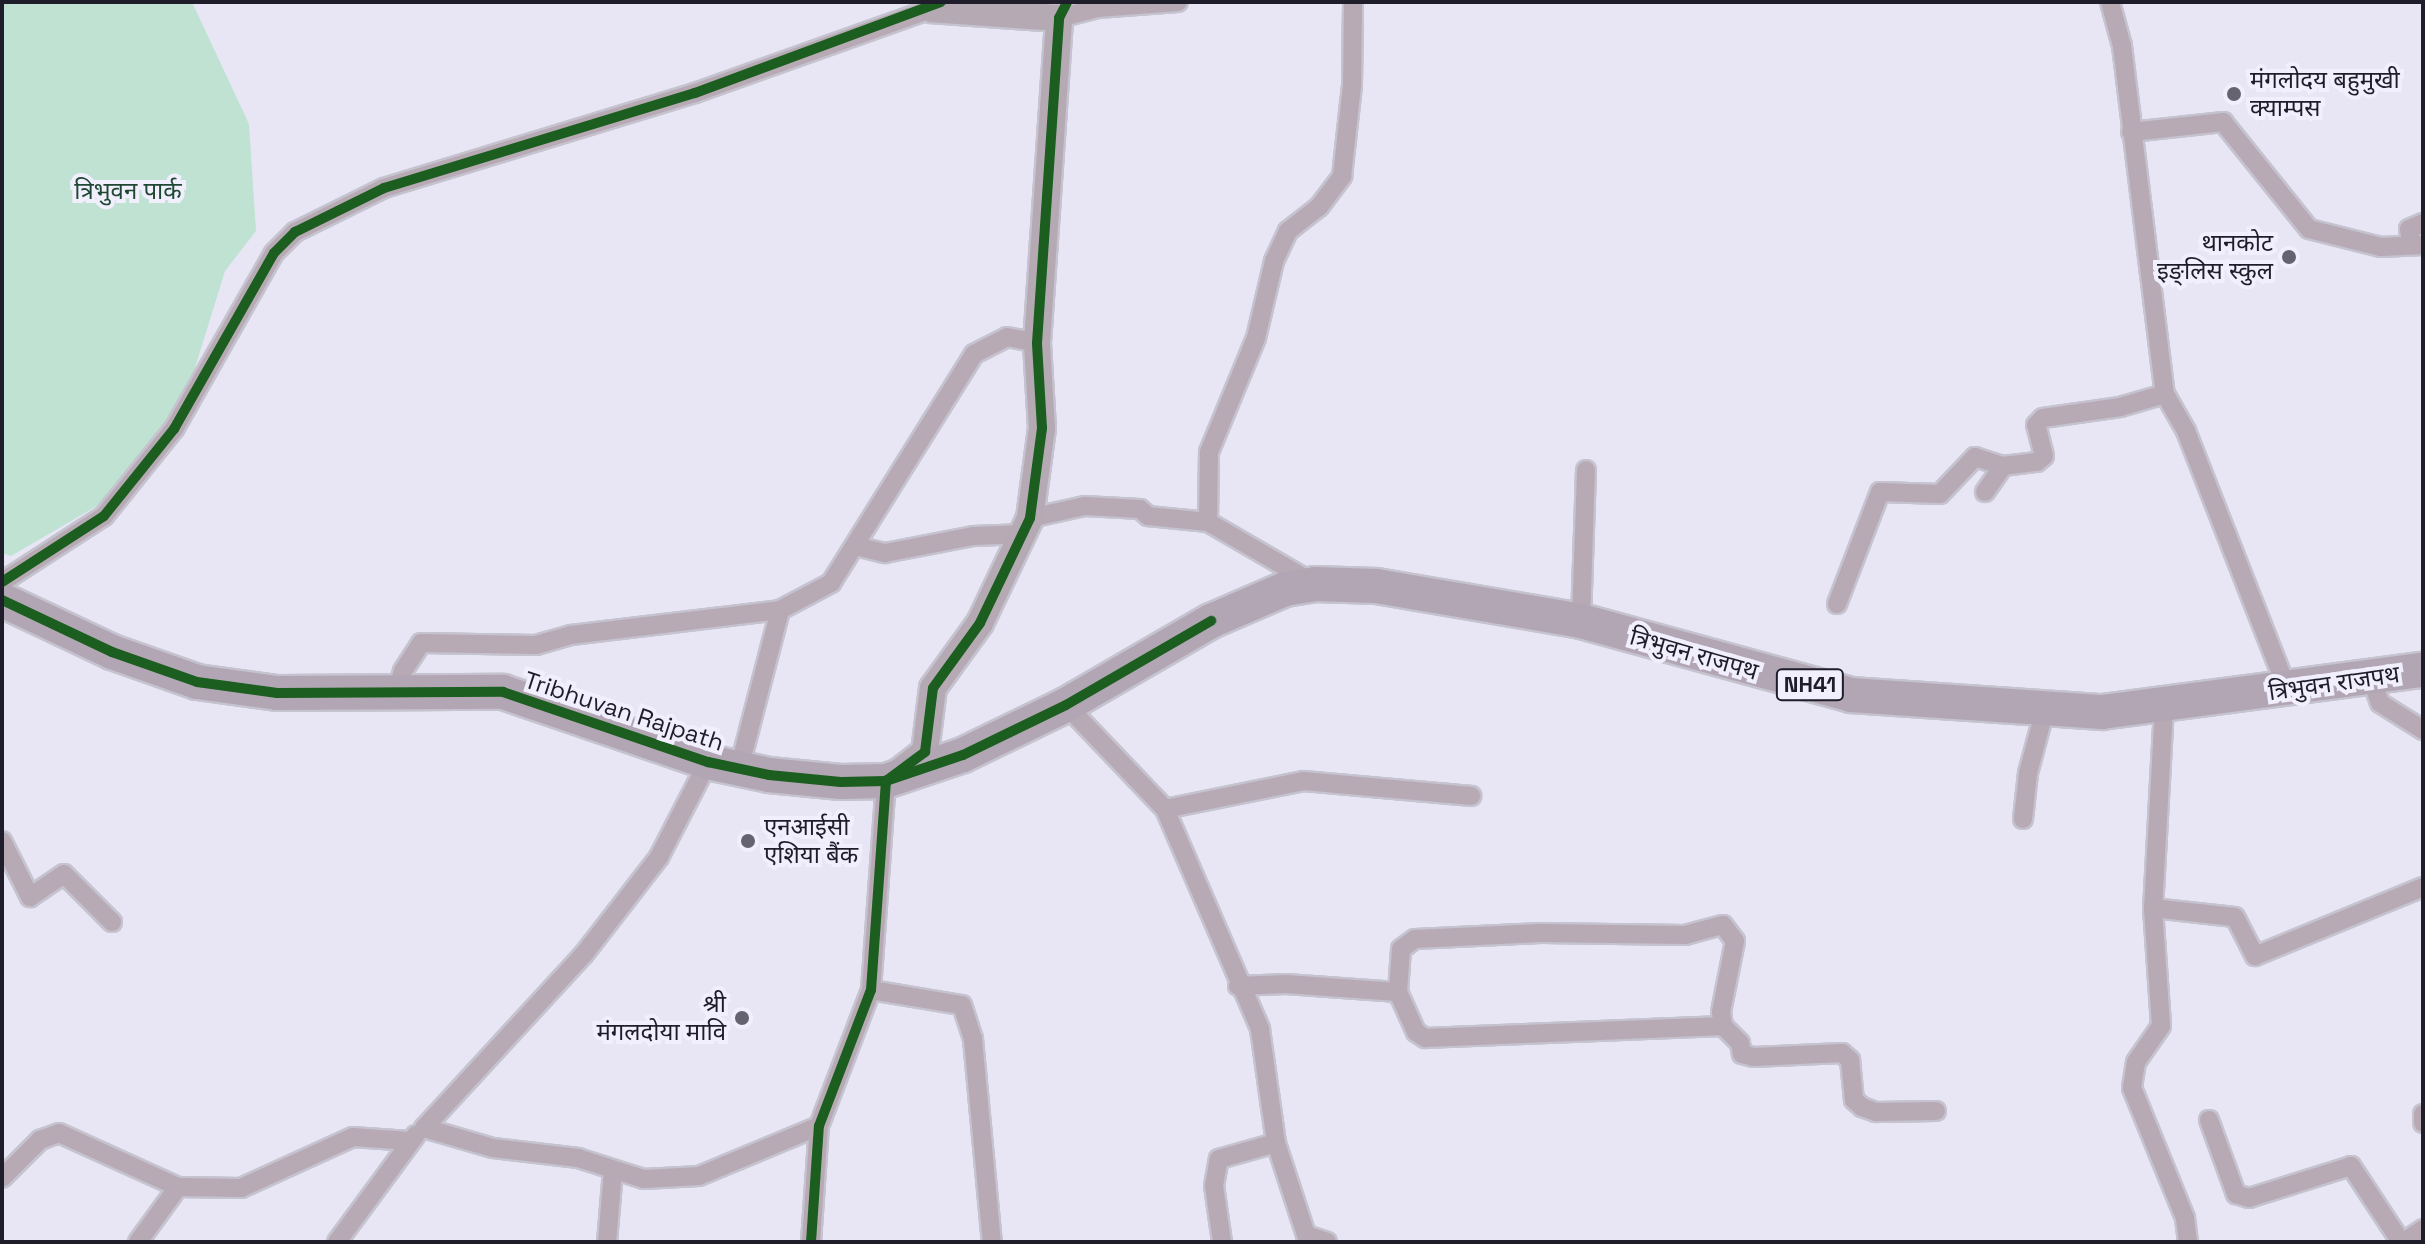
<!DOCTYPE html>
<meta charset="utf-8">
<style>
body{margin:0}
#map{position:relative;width:2425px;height:1244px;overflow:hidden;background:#e8e6f5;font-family:"Space Grotesk","Noto Sans Devanagari",sans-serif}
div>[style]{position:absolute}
.green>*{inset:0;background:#bfe2d3}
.roads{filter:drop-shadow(2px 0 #c5c3cf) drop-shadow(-2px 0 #c5c3cf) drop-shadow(0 2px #c5c3cf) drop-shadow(0 -2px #c5c3cf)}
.street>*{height:18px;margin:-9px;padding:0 9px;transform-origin:9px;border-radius:9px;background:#b7aab4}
.secondary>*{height:26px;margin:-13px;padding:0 13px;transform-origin:13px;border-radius:13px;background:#b5aab4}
.highway>*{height:34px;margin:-17px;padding:0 17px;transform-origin:17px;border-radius:17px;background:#b3a6b4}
.cycleway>*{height:10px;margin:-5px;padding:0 5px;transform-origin:5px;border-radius:5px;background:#1b5e20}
.dots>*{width:22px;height:22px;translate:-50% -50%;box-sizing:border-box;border:4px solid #f1effd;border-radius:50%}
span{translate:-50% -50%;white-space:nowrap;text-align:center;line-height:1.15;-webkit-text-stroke:8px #f1effd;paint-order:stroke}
.shield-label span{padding:2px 6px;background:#f1effd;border:2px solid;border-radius:6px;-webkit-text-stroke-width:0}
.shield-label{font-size:22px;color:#1f1d29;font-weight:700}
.poi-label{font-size:24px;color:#1f1d29}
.left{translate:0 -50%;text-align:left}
.right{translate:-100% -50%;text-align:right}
.park-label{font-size:24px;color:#1f4832}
.street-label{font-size:24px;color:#1f1d29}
.frame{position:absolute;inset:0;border:4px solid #1f1d29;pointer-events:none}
</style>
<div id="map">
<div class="green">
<i style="clip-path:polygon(2px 2px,192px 2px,249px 124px,256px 231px,225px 271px,177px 426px,126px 489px,11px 556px,2px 553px)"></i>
</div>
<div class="roads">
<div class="street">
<i style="left:2110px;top:2px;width:46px;rotate:74.7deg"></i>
<i style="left:2122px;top:46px;width:351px;rotate:83deg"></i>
<i style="left:2165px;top:394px;width:43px;rotate:60.4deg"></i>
<i style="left:2186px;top:431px;width:277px;rotate:68.6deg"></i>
<i style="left:1059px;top:18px;width:40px;rotate:-14.4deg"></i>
<i style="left:1098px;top:8px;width:80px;rotate:-4.3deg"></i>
<i style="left:2131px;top:132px;width:93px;rotate:-6.2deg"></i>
<i style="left:2223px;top:122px;width:137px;rotate:51.2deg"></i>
<i style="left:2309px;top:229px;width:74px;rotate:14deg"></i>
<i style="left:2381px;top:247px;width:42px;rotate:-2.7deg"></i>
<i style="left:2411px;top:243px;width:14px;rotate:-98deg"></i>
<i style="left:2409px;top:229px;width:15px;rotate:-23deg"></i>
<i style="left:1985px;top:492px;width:32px;rotate:-55deg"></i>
<i style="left:1030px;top:518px;width:56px;rotate:-12.3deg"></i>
<i style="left:1085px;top:506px;width:55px;rotate:3.1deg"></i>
<i style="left:1140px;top:509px;width:11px;rotate:41deg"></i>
<i style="left:1148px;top:516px;width:60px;rotate:5.7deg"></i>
<i style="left:1208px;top:522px;width:124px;rotate:30.1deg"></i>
<i style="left:1208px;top:522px;width:70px;rotate:-89.2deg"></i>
<i style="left:1209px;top:452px;width:123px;rotate:-67.6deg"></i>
<i style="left:1256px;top:338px;width:79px;rotate:-76.8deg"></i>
<i style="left:1274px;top:261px;width:33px;rotate:-65deg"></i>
<i style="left:1288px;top:231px;width:39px;rotate:-38deg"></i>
<i style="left:1319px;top:207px;width:39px;rotate:-53deg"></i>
<i style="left:1342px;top:176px;width:91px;rotate:-83.7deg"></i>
<i style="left:1352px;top:86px;width:84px;rotate:-89.3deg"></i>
<i style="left:856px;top:546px;width:30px;rotate:14deg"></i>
<i style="left:885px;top:553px;width:90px;rotate:-10.9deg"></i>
<i style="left:973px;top:536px;width:51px;rotate:-2.2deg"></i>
<i style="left:2px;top:582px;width:121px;rotate:-32.9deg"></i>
<i style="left:104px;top:516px;width:112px;rotate:-51.2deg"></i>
<i style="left:174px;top:429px;width:202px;rotate:-60.4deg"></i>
<i style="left:274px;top:253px;width:30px;rotate:-45deg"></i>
<i style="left:295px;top:232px;width:99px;rotate:-26.3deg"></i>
<i style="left:384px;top:188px;width:325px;rotate:-17deg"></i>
<i style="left:695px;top:93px;width:251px;rotate:-19.6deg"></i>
<i style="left:1837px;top:604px;width:120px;rotate:-69deg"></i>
<i style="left:1880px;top:492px;width:60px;rotate:1.9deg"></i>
<i style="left:1940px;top:494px;width:51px;rotate:-46.6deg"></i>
<i style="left:1975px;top:457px;width:29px;rotate:18deg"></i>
<i style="left:2003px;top:466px;width:34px;rotate:-7deg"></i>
<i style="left:2037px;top:462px;width:9px;rotate:-41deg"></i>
<i style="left:2044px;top:456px;width:32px;rotate:-104deg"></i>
<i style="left:2036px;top:425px;width:10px;rotate:-45deg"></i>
<i style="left:2043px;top:418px;width:78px;rotate:-8.1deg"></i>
<i style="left:2120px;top:407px;width:47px;rotate:-16.1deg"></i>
<i style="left:1581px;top:621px;width:151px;rotate:-88.1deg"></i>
<i style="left:2372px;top:680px;width:24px;rotate:71deg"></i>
<i style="left:2380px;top:703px;width:51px;rotate:32.1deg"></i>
<i style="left:396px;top:693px;width:23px;rotate:-72deg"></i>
<i style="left:403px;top:671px;width:33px;rotate:-57deg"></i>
<i style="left:421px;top:643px;width:115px;rotate:1deg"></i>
<i style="left:536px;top:645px;width:36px;rotate:-16deg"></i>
<i style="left:571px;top:635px;width:210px;rotate:-6.8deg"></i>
<i style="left:780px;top:610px;width:58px;rotate:-27.9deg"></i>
<i style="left:831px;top:583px;width:270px;rotate:-58deg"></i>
<i style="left:974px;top:354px;width:37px;rotate:-27deg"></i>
<i style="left:1007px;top:337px;width:31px;rotate:11deg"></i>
<i style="left:1066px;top:705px;width:144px;rotate:46.4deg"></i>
<i style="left:1165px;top:809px;width:240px;rotate:66.6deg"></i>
<i style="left:1260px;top:1029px;width:115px;rotate:82deg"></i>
<i style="left:1276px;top:1143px;width:97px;rotate:71.9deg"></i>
<i style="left:1306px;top:1235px;width:22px;rotate:18deg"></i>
<i style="left:2164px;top:707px;width:201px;rotate:93.1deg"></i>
<i style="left:2153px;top:908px;width:118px;rotate:86.1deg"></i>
<i style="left:2161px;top:1026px;width:44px;rotate:124.8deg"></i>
<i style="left:2136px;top:1062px;width:26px;rotate:99deg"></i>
<i style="left:2132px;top:1088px;width:140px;rotate:67.8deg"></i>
<i style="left:2185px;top:1218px;width:24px;rotate:83deg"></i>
<i style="left:708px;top:762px;width:107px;rotate:117.3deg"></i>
<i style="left:659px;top:857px;width:123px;rotate:127.7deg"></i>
<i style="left:584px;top:954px;width:236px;rotate:132.6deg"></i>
<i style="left:424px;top:1128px;width:72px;rotate:16.2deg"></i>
<i style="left:493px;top:1148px;width:86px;rotate:6.7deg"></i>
<i style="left:578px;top:1158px;width:69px;rotate:17.7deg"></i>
<i style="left:644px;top:1179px;width:55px;rotate:-3.1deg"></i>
<i style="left:699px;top:1176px;width:130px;rotate:-22.6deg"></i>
<i style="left:739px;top:769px;width:164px;rotate:-75.5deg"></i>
<i style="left:1165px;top:809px;width:142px;rotate:-11.4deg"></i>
<i style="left:1304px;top:781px;width:168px;rotate:5.1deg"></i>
<i style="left:2023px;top:819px;width:46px;rotate:-83.8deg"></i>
<i style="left:2028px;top:773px;width:66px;rotate:-75.1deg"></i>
<i style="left:2px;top:841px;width:63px;rotate:63.4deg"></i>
<i style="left:30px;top:897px;width:41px;rotate:-34.1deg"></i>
<i style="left:64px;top:874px;width:68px;rotate:45deg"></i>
<i style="left:2153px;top:908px;width:82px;rotate:6.3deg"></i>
<i style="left:2235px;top:917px;width:44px;rotate:62.9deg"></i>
<i style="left:2255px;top:956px;width:182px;rotate:-22.3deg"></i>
<i style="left:1238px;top:986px;width:48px;rotate:-2.4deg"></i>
<i style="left:1286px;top:984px;width:112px;rotate:4.1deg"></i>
<i style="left:1398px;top:992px;width:44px;rotate:65.8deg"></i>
<i style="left:1416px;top:1032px;width:11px;rotate:34deg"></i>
<i style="left:1425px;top:1038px;width:298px;rotate:-2.3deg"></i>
<i style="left:1723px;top:1026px;width:24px;rotate:45deg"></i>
<i style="left:1740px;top:1043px;width:11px;rotate:80deg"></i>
<i style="left:1742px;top:1054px;width:12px;rotate:14deg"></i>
<i style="left:1754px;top:1057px;width:88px;rotate:-2.6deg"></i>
<i style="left:1842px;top:1053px;width:11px;rotate:41deg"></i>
<i style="left:1850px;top:1060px;width:40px;rotate:84.3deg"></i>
<i style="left:1854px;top:1100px;width:11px;rotate:41deg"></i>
<i style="left:1862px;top:1107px;width:15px;rotate:20deg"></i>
<i style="left:1876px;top:1112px;width:60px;rotate:-1deg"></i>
<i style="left:871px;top:990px;width:92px;rotate:9.4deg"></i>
<i style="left:962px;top:1005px;width:36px;rotate:72deg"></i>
<i style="left:973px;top:1039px;width:204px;rotate:84.7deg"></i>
<i style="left:1398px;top:992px;width:43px;rotate:-86deg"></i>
<i style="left:1401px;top:949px;width:17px;rotate:-36deg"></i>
<i style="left:1415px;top:939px;width:126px;rotate:-2.7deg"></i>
<i style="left:1541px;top:933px;width:144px;rotate:0.8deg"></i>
<i style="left:1685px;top:935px;width:39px;rotate:-15deg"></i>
<i style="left:1723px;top:925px;width:20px;rotate:53deg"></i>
<i style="left:1735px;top:941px;width:72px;rotate:101.2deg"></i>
<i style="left:1721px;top:1012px;width:14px;rotate:82deg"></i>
<i style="left:2423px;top:1114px;width:9px;rotate:90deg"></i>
<i style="left:2209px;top:1120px;width:79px;rotate:70deg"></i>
<i style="left:2236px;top:1194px;width:14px;rotate:17deg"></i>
<i style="left:2249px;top:1198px;width:107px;rotate:-17.4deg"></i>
<i style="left:2351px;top:1166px;width:91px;rotate:56.7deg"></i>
<i style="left:2px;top:1178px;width:54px;rotate:-45deg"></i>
<i style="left:40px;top:1140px;width:20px;rotate:-20deg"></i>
<i style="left:59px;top:1133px;width:131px;rotate:24.4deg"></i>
<i style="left:178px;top:1187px;width:63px;rotate:0.9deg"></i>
<i style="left:241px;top:1188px;width:123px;rotate:-24.5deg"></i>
<i style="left:353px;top:1137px;width:56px;rotate:4.1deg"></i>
<i style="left:138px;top:1242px;width:68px;rotate:-54deg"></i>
<i style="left:337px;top:1242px;width:133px;rotate:-53.6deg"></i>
<i style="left:607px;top:1242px;width:72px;rotate:-85.2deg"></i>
<i style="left:811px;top:1242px;width:116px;rotate:-86.1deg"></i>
<i style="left:819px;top:1126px;width:146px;rotate:-69.1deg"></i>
<i style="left:871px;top:990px;width:210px;rotate:-85.9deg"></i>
<i style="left:1222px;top:1242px;width:57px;rotate:-98.1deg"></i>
<i style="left:1214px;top:1186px;width:27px;rotate:-80deg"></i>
<i style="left:1219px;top:1159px;width:59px;rotate:-15.7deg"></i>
<i style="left:2404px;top:1242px;width:23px;rotate:-34deg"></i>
</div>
<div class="secondary">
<i style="left:899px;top:772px;width:33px;rotate:-38deg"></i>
<i style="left:925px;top:752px;width:64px;rotate:-82.9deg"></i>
<i style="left:933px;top:688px;width:80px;rotate:-54.1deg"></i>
<i style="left:980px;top:623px;width:116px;rotate:-64.5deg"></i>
<i style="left:1030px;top:518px;width:91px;rotate:-82.4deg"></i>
<i style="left:1042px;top:428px;width:85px;rotate:-93.4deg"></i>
<i style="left:1037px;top:343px;width:326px;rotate:-86.1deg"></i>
<i style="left:1059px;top:18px;width:128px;rotate:-176deg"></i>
</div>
<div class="highway">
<i style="left:2px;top:600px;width:122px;rotate:25.3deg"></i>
<i style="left:112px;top:652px;width:90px;rotate:19.4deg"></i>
<i style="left:197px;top:682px;width:81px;rotate:7.8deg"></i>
<i style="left:277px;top:693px;width:226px;rotate:-0.3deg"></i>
<i style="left:503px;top:692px;width:217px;rotate:18.9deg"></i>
<i style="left:708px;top:762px;width:62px;rotate:12deg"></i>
<i style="left:769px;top:775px;width:72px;rotate:5.6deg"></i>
<i style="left:841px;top:782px;width:45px;rotate:-1.3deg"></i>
<i style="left:886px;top:781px;width:81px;rotate:-18.7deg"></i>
<i style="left:963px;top:755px;width:114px;rotate:-25.9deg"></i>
<i style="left:1066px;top:705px;width:168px;rotate:-30.1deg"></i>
<i style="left:1211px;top:621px;width:81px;rotate:-23.4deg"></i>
<i style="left:1285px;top:589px;width:30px;rotate:-9deg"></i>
<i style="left:1315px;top:584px;width:62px;rotate:1.8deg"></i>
<i style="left:1377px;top:586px;width:207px;rotate:9.7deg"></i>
<i style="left:1581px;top:621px;width:280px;rotate:15.3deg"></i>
<i style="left:1851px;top:695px;width:252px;rotate:3.9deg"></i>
<i style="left:2102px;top:712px;width:324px;rotate:-7.5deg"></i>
</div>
</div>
<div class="cycleway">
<i style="left:2px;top:582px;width:121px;rotate:-32.9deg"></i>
<i style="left:104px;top:516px;width:112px;rotate:-51.2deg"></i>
<i style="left:174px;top:429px;width:202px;rotate:-60.4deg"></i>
<i style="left:274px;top:253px;width:30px;rotate:-45deg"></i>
<i style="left:295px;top:232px;width:99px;rotate:-26.3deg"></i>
<i style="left:384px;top:188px;width:325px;rotate:-17deg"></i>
<i style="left:695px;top:93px;width:262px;rotate:-20.3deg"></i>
<i style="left:2px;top:600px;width:122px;rotate:25.3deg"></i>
<i style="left:112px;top:652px;width:90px;rotate:19.4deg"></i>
<i style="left:197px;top:682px;width:81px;rotate:7.8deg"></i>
<i style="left:277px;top:693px;width:226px;rotate:-0.3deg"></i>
<i style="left:503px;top:692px;width:217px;rotate:18.9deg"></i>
<i style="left:708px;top:762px;width:62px;rotate:12deg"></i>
<i style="left:769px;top:775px;width:72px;rotate:5.6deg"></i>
<i style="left:841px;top:782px;width:45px;rotate:-1.3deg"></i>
<i style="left:886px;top:781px;width:81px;rotate:-18.7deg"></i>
<i style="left:963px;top:755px;width:114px;rotate:-25.9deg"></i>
<i style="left:1066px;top:705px;width:168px;rotate:-30.1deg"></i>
<i style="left:811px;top:1242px;width:116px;rotate:-86.1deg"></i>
<i style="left:819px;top:1126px;width:146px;rotate:-69.1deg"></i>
<i style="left:871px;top:990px;width:210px;rotate:-85.9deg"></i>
<i style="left:886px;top:781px;width:49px;rotate:-36.6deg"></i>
<i style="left:925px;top:752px;width:64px;rotate:-82.9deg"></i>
<i style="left:933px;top:688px;width:80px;rotate:-54.1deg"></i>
<i style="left:980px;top:623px;width:116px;rotate:-64.5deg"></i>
<i style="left:1030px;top:518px;width:91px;rotate:-82.4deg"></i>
<i style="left:1042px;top:428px;width:85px;rotate:-93.4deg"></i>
<i style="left:1037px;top:343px;width:326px;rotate:-86.1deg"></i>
<i style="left:1059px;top:18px;width:18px;rotate:-63deg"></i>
</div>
<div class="dots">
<i style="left:2234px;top:94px;background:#656370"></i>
<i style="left:2289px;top:257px;background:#656370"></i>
<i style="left:748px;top:841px;background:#656370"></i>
<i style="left:742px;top:1018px;background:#656370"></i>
</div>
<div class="shield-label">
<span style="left:1810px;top:685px">NH41</span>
</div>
<div class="poi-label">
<span class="left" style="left:2250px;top:94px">मंगलोदय बहुमुखी<br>क्याम्पस</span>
<span class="right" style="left:2273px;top:257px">थानकोट<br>इङ्लिस स्कुल</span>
<span class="left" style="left:764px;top:841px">एनआईसी<br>एशिया बैंक</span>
<span class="right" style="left:726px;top:1018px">श्री<br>मंगलदोया मावि</span>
</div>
<div class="park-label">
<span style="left:128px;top:191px">त्रिभुवन पार्क</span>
</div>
<div class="street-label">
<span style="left:1694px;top:654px;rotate:16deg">त्रिभुवन राजपथ</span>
<span style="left:2334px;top:683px;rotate:-8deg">त्रिभुवन राजपथ</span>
<span style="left:624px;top:711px;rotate:18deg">Tribhuvan Rajpath</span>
</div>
<div class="frame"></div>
</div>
